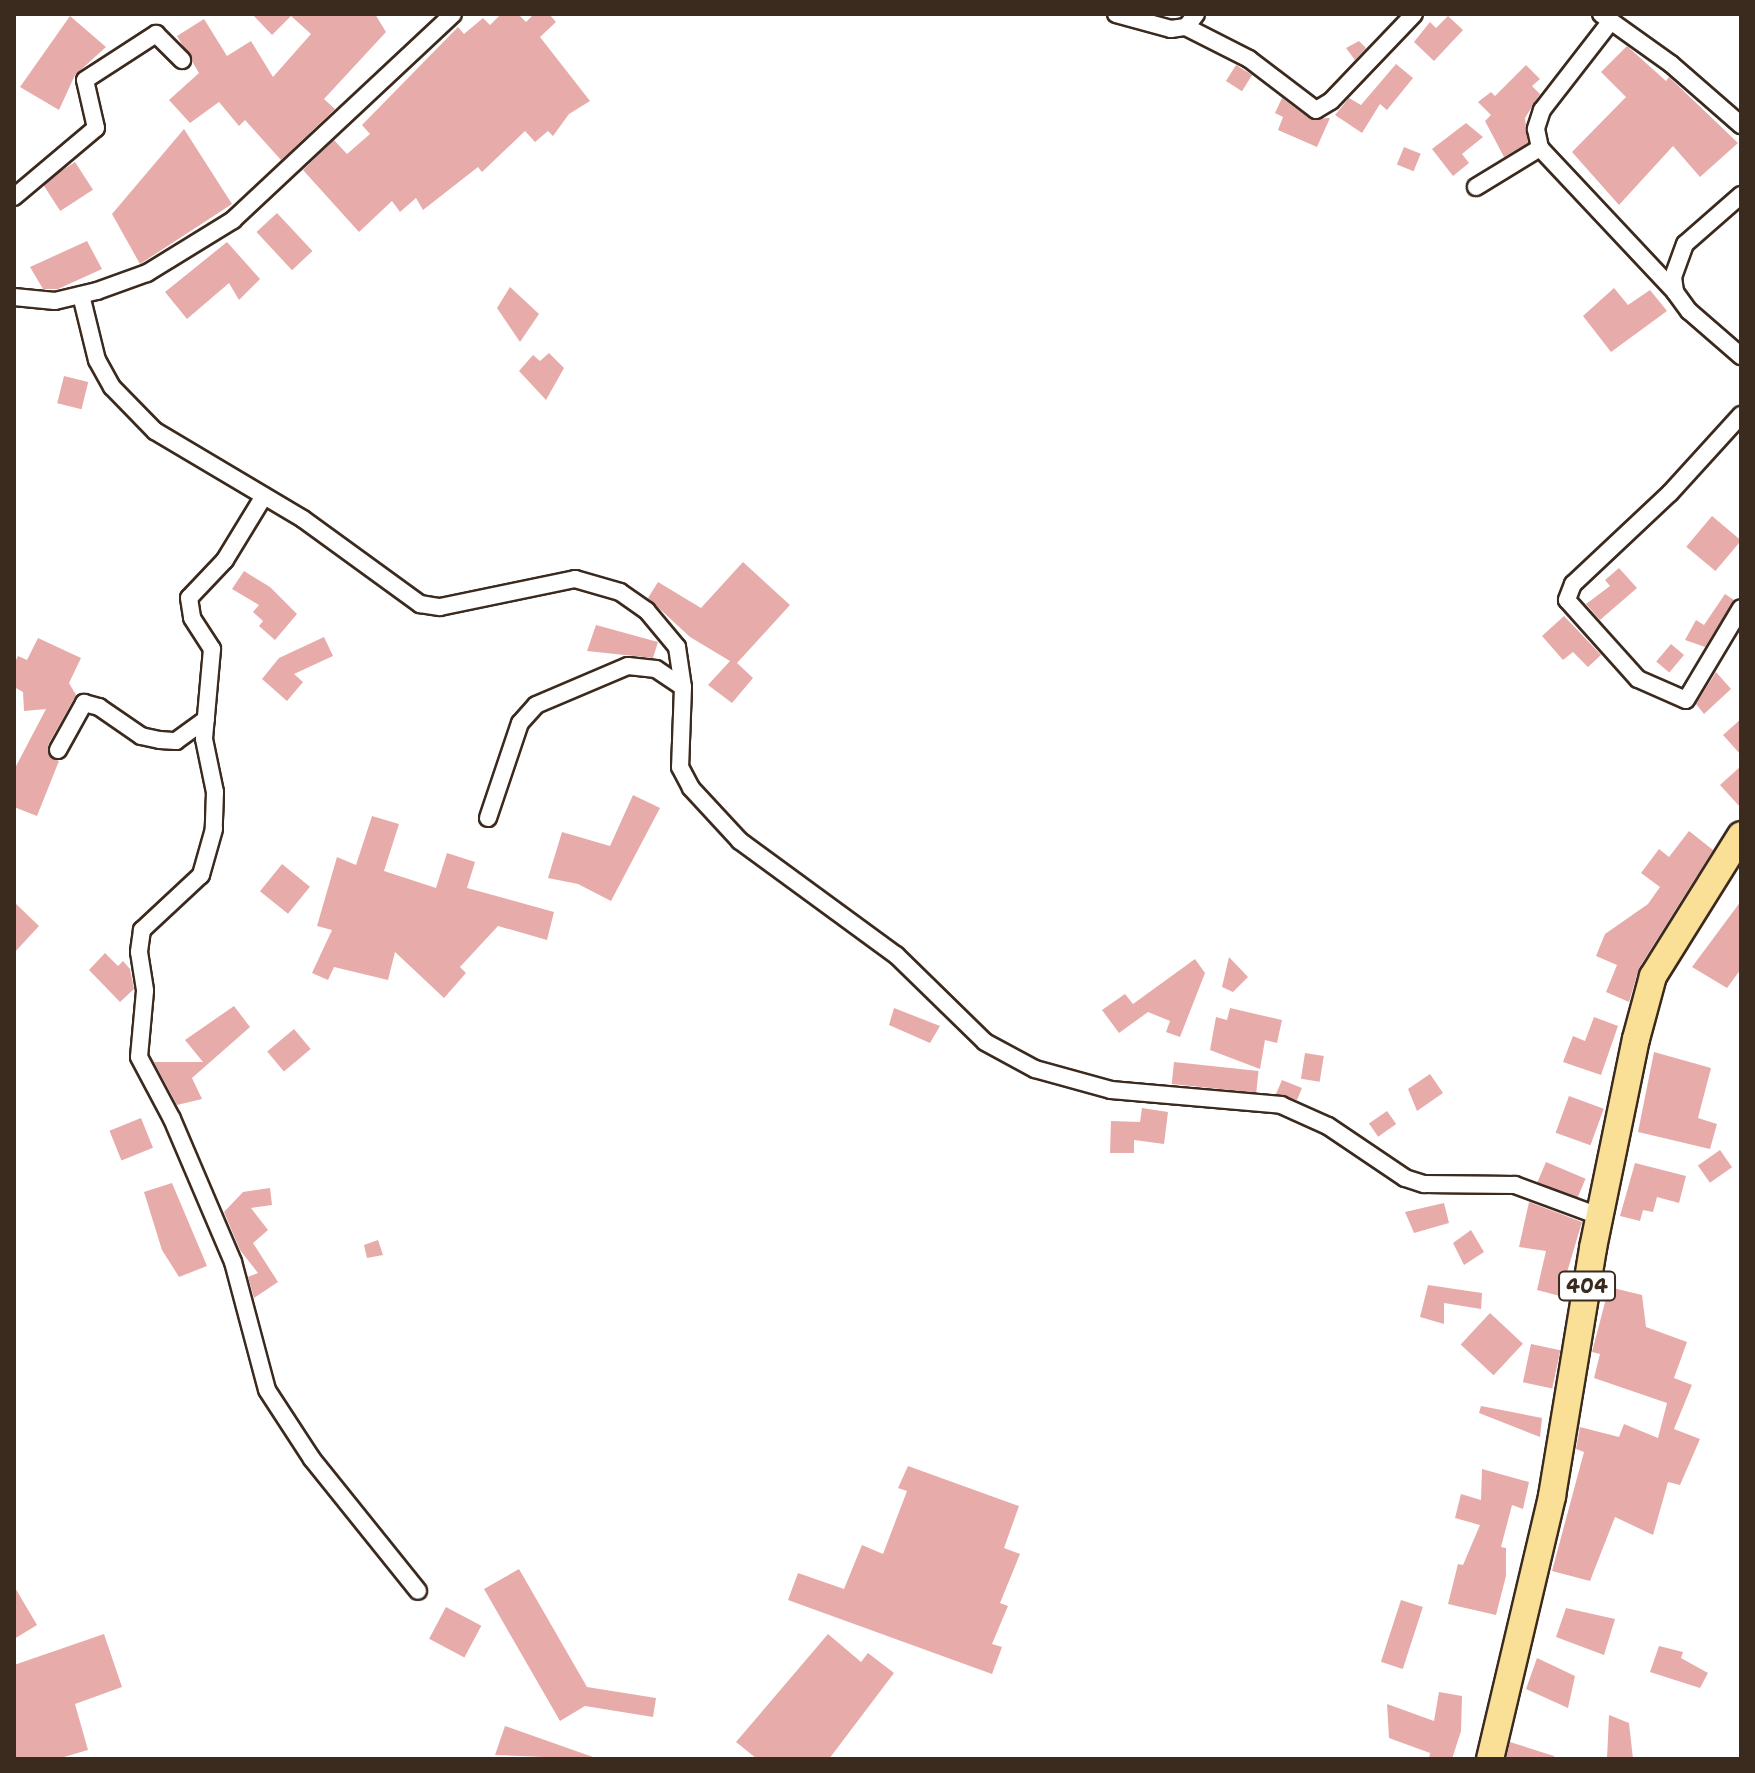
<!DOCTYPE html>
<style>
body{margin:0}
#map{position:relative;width:1755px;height:1773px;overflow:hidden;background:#fff;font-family:"Shantell Sans",sans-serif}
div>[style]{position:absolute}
.building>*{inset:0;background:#e7acaa;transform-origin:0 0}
.roads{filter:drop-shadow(2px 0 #3b2a1e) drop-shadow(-2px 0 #3b2a1e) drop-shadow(0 2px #3b2a1e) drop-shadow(0 -2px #3b2a1e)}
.street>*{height:16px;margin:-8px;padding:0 8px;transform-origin:8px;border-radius:8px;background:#fff}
.primary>*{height:26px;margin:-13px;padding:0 13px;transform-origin:13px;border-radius:13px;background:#fadf96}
span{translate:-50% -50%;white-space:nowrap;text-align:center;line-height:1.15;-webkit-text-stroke:7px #fff;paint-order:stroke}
.shield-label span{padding:2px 6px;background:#fff;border:2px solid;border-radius:6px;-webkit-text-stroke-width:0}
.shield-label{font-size:20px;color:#3b2a1e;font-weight:700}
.frame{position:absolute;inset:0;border:16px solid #3b2a1e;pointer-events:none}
</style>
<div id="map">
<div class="building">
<i style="clip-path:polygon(252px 14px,375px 14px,386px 32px,324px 99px,335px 109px,281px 160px,245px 120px,239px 126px,219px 102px,190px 123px,169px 100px,199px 73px,177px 36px,204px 19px,227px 56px,251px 41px,273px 77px,311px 34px,291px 16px,272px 35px)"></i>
<i style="clip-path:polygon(501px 14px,518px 14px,526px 22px,534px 14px,549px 14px,556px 22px,540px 37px,590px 101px,569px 114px,553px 136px,548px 131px,535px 142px,525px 131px,482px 172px,478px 167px,423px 210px,416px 198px,400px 212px,392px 201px,359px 232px,303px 170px,334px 140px,347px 154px,370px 134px,362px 125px,458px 27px,464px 34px,483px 18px,490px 25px)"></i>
<i style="clip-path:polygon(70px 16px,106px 47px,75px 75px,59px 110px,20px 87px)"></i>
<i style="clip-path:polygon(1448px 16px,1463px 30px,1434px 61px,1414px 42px,1430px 22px,1436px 28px)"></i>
<i style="clip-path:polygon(1359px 41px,1366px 48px,1355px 60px,1346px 48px)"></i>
<i style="clip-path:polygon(1627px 46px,1666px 81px,1669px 77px,1738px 143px,1700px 177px,1673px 146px,1619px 205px,1572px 152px,1626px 97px,1601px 72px)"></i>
<i style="clip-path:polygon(1396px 64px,1413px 78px,1387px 110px,1380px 104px,1362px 133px,1335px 115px,1349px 98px,1361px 105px)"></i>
<i style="left:1236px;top:65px;width:19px;height:19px;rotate:32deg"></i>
<i style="clip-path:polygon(1526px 65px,1540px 79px,1532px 86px,1540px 94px,1525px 118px,1528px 143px,1504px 157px,1485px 121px,1491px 115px,1478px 102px,1491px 92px,1495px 96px)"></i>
<i style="clip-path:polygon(1282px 98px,1310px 119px,1330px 118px,1317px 147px,1278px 130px,1283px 117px,1275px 113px)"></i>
<i style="clip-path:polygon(1466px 123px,1483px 137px,1462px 154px,1469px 163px,1453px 176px,1432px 149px)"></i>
<i style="clip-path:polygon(184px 129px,232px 204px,140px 264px,112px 214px)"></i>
<i style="left:1404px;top:147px;width:18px;height:19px;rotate:22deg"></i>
<i style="left:75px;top:162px;width:33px;height:39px;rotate:57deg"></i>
<i style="left:277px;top:213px;width:52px;height:28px;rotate:47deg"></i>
<i style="clip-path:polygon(87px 241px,102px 269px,58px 289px,43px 289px,30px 267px)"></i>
<i style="clip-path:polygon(227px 242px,260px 279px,239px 300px,229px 283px,187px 319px,165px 292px)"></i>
<i style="clip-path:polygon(510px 287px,539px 314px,520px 342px,497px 308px)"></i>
<i style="clip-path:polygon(1614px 288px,1628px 305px,1650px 290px,1667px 311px,1611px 352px,1583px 316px)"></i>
<i style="clip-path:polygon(549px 353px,564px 368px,546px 400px,519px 371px,533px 355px,540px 361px)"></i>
<i style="left:64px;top:376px;width:25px;height:28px;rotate:14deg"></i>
<i style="left:1712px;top:516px;width:38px;height:40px;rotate:40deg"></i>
<i style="clip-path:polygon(743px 562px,790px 605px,737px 663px,753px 678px,732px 703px,708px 685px,730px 661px,690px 637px,648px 598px,658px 582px,701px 608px)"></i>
<i style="clip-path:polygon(1619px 568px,1637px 588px,1600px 620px,1586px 604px,1610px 586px,1605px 580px)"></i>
<i style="clip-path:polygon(244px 571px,270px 587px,297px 614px,275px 640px,259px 626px,263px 621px,253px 612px,259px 605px,232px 589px)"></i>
<i style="clip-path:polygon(1725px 594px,1734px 600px,1705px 647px,1685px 640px,1696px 620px,1704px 625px)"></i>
<i style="clip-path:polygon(1564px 616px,1601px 655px,1588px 667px,1573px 652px,1563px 660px,1542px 636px)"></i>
<i style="clip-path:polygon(596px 625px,658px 642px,653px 658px,587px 651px)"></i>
<i style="clip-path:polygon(324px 637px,333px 656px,294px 674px,303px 682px,287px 701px,262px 679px,279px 658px)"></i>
<i style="clip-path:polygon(38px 638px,81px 658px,69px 683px,76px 695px,48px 745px,49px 756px,59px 761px,37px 816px,14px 807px,14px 770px,46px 709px,24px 711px,23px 692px,14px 687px,14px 664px,18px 656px,27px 660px)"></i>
<i style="left:1671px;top:644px;width:17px;height:23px;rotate:40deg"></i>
<i style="clip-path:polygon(1716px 672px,1731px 689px,1704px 714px,1696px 704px)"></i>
<i style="clip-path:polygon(1741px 719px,1741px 755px,1723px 735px)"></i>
<i style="clip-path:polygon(1741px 766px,1741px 808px,1720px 785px)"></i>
<i style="clip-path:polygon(633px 795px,660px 808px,611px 901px,578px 884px,548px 878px,562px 832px,610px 846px)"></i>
<i style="clip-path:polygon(372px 816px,399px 824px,384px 871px,436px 888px,447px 853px,475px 862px,467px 888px,554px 912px,547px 940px,498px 926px,460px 967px,466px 973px,444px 998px,395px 952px,388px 980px,334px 967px,328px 980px,312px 973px,332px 930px,317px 926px,337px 857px,356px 865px)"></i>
<i style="clip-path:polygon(1689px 831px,1713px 850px,1639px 968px,1629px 1002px,1606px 992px,1617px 965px,1596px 956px,1605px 934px,1648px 904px,1660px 887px,1641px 873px,1659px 849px,1669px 857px)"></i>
<i style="left:282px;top:864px;width:36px;height:35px;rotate:39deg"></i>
<i style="clip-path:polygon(1741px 901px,1741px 969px,1727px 988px,1692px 967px)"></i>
<i style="clip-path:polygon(14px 902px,39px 926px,14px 953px)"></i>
<i style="clip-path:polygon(105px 953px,118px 966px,123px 961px,130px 969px,134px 989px,120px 1002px,89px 970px)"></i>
<i style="clip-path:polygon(1229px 957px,1248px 977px,1233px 992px,1222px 987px)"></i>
<i style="clip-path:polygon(1195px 959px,1205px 973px,1180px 1037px,1166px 1032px,1170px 1021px,1148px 1012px,1119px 1033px,1102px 1010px,1125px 994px,1133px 1004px)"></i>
<i style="clip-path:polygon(234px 1006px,250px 1027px,192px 1078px,202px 1099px,177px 1105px,154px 1062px,203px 1062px,185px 1040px)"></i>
<i style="clip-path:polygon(894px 1008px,940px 1026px,930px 1043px,889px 1025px)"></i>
<i style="clip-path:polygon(1230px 1008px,1282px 1020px,1277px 1043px,1265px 1040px,1260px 1069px,1210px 1050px,1216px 1017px,1227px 1020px)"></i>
<i style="clip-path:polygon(1594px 1017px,1618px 1026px,1601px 1075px,1563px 1062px,1573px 1036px,1585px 1041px)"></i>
<i style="left:294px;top:1029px;width:26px;height:35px;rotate:50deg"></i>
<i style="clip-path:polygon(1654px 1052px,1711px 1068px,1698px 1118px,1717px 1124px,1710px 1149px,1638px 1132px)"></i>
<i style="left:1305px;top:1053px;width:19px;height:26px;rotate:9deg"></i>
<i style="left:1174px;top:1062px;width:85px;height:22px;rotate:6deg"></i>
<i style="clip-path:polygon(1430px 1074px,1443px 1093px,1417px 1111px,1408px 1089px)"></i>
<i style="clip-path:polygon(1282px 1080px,1302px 1088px,1297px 1100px,1276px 1094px)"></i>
<i style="left:1569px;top:1096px;width:37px;height:39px;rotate:20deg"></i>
<i style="clip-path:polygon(1142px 1108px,1168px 1112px,1164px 1144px,1134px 1140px,1134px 1153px,1110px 1153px,1111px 1121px,1140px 1122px)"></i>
<i style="left:1387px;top:1111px;width:16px;height:22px;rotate:55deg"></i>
<i style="left:141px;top:1118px;width:32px;height:34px;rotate:68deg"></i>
<i style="left:1720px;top:1150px;width:21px;height:27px;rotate:55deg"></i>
<i style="left:1546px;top:1162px;width:43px;height:22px;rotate:23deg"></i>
<i style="clip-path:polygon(1635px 1163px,1686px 1176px,1679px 1203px,1657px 1197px,1653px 1212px,1643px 1210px,1640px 1221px,1620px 1216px)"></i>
<i style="clip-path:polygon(172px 1183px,207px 1266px,179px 1277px,162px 1250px,144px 1192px)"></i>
<i style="clip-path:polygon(270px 1188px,272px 1205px,251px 1208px,268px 1230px,253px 1243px,278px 1282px,254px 1298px,248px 1277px,258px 1273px,240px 1250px,224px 1212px,243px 1192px)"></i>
<i style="clip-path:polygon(1529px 1202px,1582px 1222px,1560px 1296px,1537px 1290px,1546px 1251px,1519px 1247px)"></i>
<i style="clip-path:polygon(1444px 1203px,1449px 1223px,1414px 1233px,1405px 1212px)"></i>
<i style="clip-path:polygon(1471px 1230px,1484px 1252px,1464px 1265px,1453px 1243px)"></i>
<i style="clip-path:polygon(378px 1240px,383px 1255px,367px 1258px,364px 1245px)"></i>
<i style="clip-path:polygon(1428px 1285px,1482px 1293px,1481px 1309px,1444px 1303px,1444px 1324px,1420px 1317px)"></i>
<i style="clip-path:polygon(1609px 1287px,1642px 1295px,1646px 1327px,1687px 1342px,1674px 1378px,1692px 1385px,1674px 1429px,1700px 1439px,1680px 1485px,1668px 1482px,1653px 1535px,1615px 1517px,1590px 1581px,1552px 1571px,1584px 1452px,1576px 1449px,1580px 1427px,1619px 1437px,1624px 1424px,1658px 1438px,1667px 1403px,1594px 1378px,1600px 1354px,1592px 1352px)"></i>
<i style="left:1490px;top:1313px;width:45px;height:43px;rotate:43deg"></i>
<i style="left:1531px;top:1344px;width:30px;height:39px;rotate:12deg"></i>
<i style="clip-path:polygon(1481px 1406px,1542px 1418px,1540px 1437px,1479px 1413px)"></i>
<i style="clip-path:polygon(908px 1466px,1019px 1506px,1004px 1548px,1020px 1554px,1000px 1603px,1008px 1606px,992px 1644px,1002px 1647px,992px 1674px,788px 1600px,798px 1573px,844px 1589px,862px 1545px,883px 1554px,907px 1491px,898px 1488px)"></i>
<i style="clip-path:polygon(1482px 1469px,1529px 1482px,1523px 1509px,1512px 1505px,1501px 1547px,1506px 1548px,1506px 1576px,1496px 1615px,1448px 1604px,1458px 1564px,1463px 1565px,1480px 1525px,1455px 1518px,1461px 1494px,1481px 1500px)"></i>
<i style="clip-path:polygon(519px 1569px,587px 1687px,656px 1698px,653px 1717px,585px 1706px,560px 1721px,484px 1589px)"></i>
<i style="clip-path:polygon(14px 1586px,37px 1625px,14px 1639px)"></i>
<i style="left:1401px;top:1600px;width:23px;height:65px;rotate:18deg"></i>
<i style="left:446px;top:1607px;width:40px;height:36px;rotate:28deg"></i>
<i style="clip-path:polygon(1566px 1608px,1615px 1619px,1604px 1655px,1556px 1637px)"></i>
<i style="clip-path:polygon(104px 1634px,122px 1687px,75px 1704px,88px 1750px,57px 1759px,14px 1759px,14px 1665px)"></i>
<i style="clip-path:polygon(828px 1634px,861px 1662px,868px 1653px,894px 1673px,829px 1759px,757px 1759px,736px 1742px)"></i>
<i style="clip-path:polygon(1659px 1646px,1683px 1652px,1681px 1658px,1708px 1673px,1700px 1688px,1650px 1672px)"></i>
<i style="clip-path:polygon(1537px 1658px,1575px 1676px,1568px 1708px,1526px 1689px)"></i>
<i style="clip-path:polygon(1439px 1692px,1462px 1696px,1461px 1731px,1452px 1759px,1429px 1759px,1430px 1753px,1389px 1738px,1387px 1704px,1434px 1721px)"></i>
<i style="clip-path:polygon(1609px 1715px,1629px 1723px,1633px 1759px,1607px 1759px)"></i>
<i style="clip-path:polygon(505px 1726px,593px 1757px,592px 1759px,495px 1755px)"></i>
<i style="clip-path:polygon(1510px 1742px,1554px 1756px,1554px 1759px,1506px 1759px)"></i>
</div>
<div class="roads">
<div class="street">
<i style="left:1116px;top:14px;width:57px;rotate:15.3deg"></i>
<i style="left:1171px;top:29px;width:15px;rotate:-8deg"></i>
<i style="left:1186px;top:27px;width:16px;rotate:-52deg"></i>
<i style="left:1601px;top:14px;width:86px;rotate:35.5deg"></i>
<i style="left:1671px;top:64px;width:93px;rotate:41.1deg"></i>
<i style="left:1611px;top:21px;width:113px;rotate:127.8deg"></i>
<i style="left:1542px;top:110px;width:20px;rotate:108deg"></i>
<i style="left:1536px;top:129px;width:19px;rotate:78deg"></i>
<i style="left:1540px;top:148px;width:197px;rotate:46.8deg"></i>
<i style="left:1186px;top:27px;width:71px;rotate:26.9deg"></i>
<i style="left:1249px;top:59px;width:84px;rotate:37.3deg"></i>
<i style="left:1316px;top:110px;width:17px;rotate:-31deg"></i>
<i style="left:1331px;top:101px;width:120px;rotate:-46.3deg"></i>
<i style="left:1476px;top:187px;width:75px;rotate:-31.4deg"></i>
<i style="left:1741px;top:195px;width:74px;rotate:138.8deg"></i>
<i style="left:1685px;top:244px;width:35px;rotate:110deg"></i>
<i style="left:1673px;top:277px;width:15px;rotate:82deg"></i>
<i style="left:1675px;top:292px;width:24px;rotate:54deg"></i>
<i style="left:1689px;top:311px;width:69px;rotate:40.9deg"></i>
<i style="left:14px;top:197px;width:107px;rotate:-40.1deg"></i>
<i style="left:96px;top:128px;width:49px;rotate:-102.9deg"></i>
<i style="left:85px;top:80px;width:85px;rotate:-32.9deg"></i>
<i style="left:156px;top:34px;width:37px;rotate:45deg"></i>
<i style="left:81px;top:295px;width:67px;rotate:76.2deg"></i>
<i style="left:97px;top:360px;width:31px;rotate:61deg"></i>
<i style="left:112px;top:387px;width:62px;rotate:45.7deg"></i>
<i style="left:155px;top:431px;width:172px;rotate:30.7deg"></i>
<i style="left:303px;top:519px;width:145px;rotate:36deg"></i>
<i style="left:420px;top:604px;width:20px;rotate:9deg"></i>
<i style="left:440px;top:607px;width:138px;rotate:-11.7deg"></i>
<i style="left:575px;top:579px;width:47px;rotate:16.1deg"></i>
<i style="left:620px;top:592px;width:33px;rotate:35deg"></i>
<i style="left:647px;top:611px;width:47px;rotate:50.2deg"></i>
<i style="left:677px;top:647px;width:40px;rotate:81.5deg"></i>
<i style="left:683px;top:687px;width:80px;rotate:92.1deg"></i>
<i style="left:680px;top:767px;width:24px;rotate:62deg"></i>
<i style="left:691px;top:788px;width:72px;rotate:47.2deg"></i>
<i style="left:740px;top:841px;width:193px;rotate:36.2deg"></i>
<i style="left:896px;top:955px;width:124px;rotate:44.3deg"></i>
<i style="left:985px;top:1042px;width:57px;rotate:28.4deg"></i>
<i style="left:1035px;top:1069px;width:79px;rotate:15.4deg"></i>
<i style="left:1111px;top:1090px;width:171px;rotate:5deg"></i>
<i style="left:1281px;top:1105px;width:51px;rotate:24.1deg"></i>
<i style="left:1328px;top:1126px;width:93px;rotate:34deg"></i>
<i style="left:1405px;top:1178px;width:20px;rotate:18deg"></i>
<i style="left:1424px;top:1184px;width:91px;rotate:0.6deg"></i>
<i style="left:1515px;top:1185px;width:90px;rotate:20.3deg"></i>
<i style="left:14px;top:297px;width:41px;rotate:5.6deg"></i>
<i style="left:55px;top:301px;width:43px;rotate:-13.4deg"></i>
<i style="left:97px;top:291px;width:53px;rotate:-19.8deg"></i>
<i style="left:147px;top:273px;width:101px;rotate:-31.6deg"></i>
<i style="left:233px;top:220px;width:301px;rotate:-43.1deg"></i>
<i style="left:1741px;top:415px;width:105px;rotate:132.3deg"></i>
<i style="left:1670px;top:493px;width:133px;rotate:136.8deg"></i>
<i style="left:1573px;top:584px;width:17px;rotate:111deg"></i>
<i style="left:1567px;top:600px;width:106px;rotate:48.1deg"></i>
<i style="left:1638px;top:679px;width:52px;rotate:23.6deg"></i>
<i style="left:1686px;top:700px;width:107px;rotate:-59.1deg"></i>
<i style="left:264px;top:496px;width:75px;rotate:121.4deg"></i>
<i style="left:225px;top:560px;width:52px;rotate:133.5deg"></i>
<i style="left:189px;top:598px;width:20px;rotate:81deg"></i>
<i style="left:192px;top:618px;width:37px;rotate:57deg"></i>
<i style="left:212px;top:649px;width:90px;rotate:95.1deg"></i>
<i style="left:204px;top:739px;width:54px;rotate:78.3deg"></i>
<i style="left:215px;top:792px;width:37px;rotate:92deg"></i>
<i style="left:214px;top:829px;width:48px;rotate:105.8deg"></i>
<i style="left:201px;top:875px;width:81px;rotate:137deg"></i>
<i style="left:142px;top:930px;width:22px;rotate:98deg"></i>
<i style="left:139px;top:952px;width:39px;rotate:81deg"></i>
<i style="left:145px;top:991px;width:66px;rotate:95.2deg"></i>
<i style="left:139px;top:1057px;width:70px;rotate:62deg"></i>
<i style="left:172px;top:1119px;width:155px;rotate:66.9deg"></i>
<i style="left:233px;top:1262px;width:132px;rotate:75.1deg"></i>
<i style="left:267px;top:1390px;width:82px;rotate:56.9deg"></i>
<i style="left:312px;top:1459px;width:169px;rotate:51.2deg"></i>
<i style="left:58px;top:750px;width:54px;rotate:-61deg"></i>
<i style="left:84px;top:703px;width:16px;rotate:15deg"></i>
<i style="left:99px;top:707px;width:51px;rotate:34.6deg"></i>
<i style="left:141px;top:736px;width:19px;rotate:12deg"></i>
<i style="left:160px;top:740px;width:16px;rotate:4deg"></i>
<i style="left:176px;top:741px;width:37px;rotate:-36deg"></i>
<i style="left:488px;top:818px;width:100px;rotate:-71.4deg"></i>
<i style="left:520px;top:723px;width:24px;rotate:-48deg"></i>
<i style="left:536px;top:705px;width:100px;rotate:-23deg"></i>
<i style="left:628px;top:666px;width:28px;rotate:6deg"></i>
<i style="left:656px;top:669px;width:32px;rotate:34deg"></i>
</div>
<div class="primary">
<i style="left:1490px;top:1759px;width:270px;rotate:-76.7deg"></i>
<i style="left:1552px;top:1496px;width:251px;rotate:-80.6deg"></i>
<i style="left:1593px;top:1248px;width:213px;rotate:-78.4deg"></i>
<i style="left:1636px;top:1039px;width:65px;rotate:-74.9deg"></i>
<i style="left:1653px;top:976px;width:166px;rotate:-58deg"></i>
</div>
</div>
<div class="shield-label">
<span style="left:1587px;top:1286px">404</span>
</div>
<div class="frame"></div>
</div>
